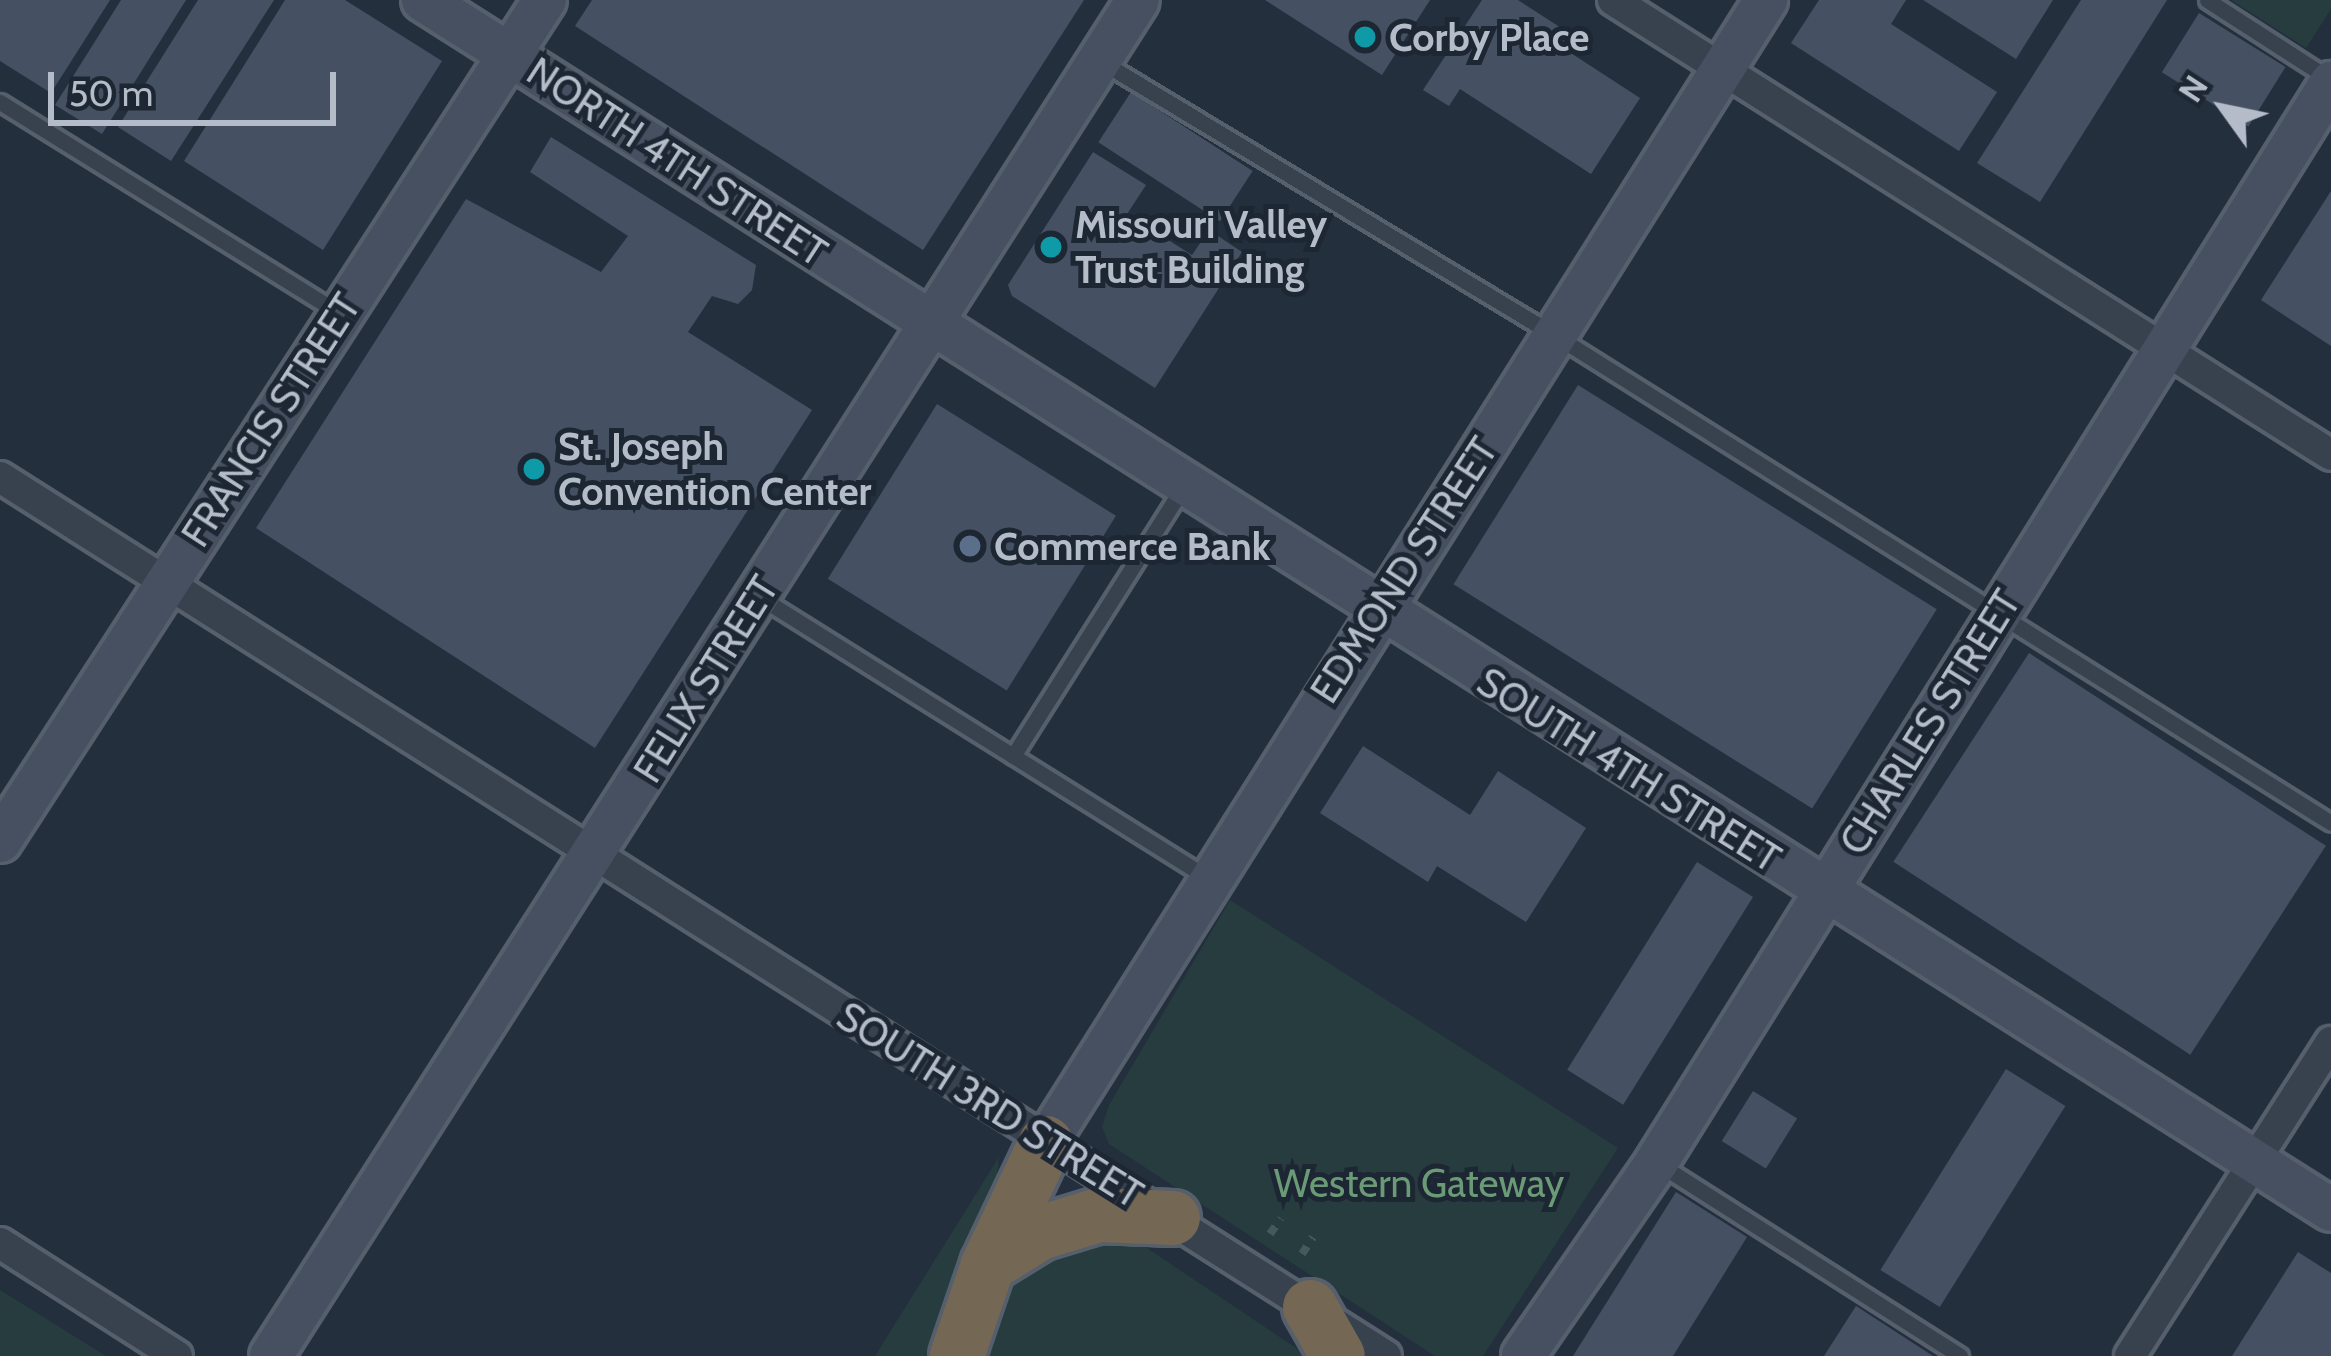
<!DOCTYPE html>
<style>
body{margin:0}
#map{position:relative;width:2331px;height:1356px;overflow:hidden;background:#242f3e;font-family:Cabin,sans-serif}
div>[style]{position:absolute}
.green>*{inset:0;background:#263c3f}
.building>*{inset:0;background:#455162;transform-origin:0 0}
.path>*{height:8px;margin-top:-4px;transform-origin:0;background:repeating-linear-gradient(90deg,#44595c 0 9px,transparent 0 18px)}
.roads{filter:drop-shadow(3px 0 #565f6c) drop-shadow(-3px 0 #565f6c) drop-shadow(0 3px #565f6c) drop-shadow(0 -3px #565f6c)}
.lane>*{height:15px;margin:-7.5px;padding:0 7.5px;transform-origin:7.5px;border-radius:7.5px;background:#38414e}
.street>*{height:30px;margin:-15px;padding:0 15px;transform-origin:15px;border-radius:15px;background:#38414e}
.secondary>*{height:42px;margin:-21px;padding:0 21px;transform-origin:21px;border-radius:21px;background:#465061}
.highway>*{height:54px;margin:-27px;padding:0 27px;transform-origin:27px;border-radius:27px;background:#746855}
.dots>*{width:33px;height:33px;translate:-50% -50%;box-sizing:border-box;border:6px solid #1d2633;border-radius:50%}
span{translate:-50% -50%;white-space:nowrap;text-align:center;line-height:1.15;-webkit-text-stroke:10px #1d2633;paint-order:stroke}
.poi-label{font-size:39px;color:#b4bcc9;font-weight:700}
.left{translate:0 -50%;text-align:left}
.street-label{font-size:39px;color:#b4bcc9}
.park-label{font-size:39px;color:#6b9a76}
.north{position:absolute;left:2163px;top:48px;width:120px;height:120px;-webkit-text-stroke:9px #1d2633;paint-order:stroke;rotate:303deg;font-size:33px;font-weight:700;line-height:48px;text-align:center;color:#b4bcc9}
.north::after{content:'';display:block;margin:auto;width:42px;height:54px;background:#b4bcc9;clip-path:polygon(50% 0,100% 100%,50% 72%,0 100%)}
.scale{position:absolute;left:48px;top:72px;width:288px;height:54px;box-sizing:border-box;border:6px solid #b4bcc9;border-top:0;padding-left:15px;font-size:36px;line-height:42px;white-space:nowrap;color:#b4bcc9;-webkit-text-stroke:9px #1d2633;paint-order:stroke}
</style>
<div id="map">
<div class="green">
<i style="clip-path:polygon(2231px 0,2331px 0,2331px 9px,2306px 48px)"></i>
<i style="clip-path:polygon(1230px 900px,1618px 1148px,1483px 1356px,1435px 1356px,1109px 1144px,1102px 1127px,1109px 1105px)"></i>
<i style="clip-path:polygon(999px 1157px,996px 1184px,927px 1356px,875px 1356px)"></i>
<i style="clip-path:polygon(1115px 1237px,1144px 1246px,1308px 1356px,988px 1356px,1001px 1289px,1043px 1254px)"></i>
<i style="clip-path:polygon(0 1290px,106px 1356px,0 1356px)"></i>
</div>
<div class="building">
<i style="clip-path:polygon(0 0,110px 0,51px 93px,0 61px)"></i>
<i style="clip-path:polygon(121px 0,186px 0,102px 134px,55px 105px)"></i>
<i style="clip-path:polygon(198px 0,274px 0,171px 161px,118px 127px)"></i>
<i style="clip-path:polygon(285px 0,345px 0,442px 61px,323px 250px,184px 161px)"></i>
<i style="clip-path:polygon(592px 0,1084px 0,923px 250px,575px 26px)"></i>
<i style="clip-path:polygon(1265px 0,1430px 0,1382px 75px)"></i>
<i style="clip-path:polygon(1482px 0,1518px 0,1569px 33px,1560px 46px,1640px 98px,1591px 174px,1460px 89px,1449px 106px,1423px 90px)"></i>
<i style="clip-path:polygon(1819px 0,1906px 0,1891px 24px,1997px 92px,1959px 151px,1791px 43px)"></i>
<i style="clip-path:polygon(1923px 0,2053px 0,2016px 59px)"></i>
<i style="clip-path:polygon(2081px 0,2167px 0,2040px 202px,1977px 163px)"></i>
<i style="left:2199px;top:13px;width:102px;height:70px;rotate:32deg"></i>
<i style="left:1131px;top:92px;width:145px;height:60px;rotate:33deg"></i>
<i style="clip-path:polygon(551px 137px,756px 265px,752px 290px,738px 304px,712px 296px,688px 332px,812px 410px,595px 748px,256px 528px,466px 199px,601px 272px,628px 236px,530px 172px)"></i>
<i style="clip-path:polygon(1093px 152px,1146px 185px,1127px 214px,1192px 255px,1209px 230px,1242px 252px,1155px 388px,1012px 296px,1008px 285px)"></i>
<i style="clip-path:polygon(2331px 191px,2331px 346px,2261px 300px)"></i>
<i style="left:1578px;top:385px;width:423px;height:235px;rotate:32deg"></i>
<i style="left:937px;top:404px;width:211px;height:206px;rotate:32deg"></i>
<i style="left:2029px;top:653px;width:354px;height:249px;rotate:33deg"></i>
<i style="clip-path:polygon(1363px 746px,1470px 815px,1498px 771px,1586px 828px,1526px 922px,1437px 866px,1428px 882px,1320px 813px)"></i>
<i style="left:1697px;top:862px;width:66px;height:245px;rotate:32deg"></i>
<i style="left:2006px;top:1069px;width:70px;height:237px;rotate:32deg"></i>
<i style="left:1753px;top:1091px;width:52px;height:59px;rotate:32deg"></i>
<i style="clip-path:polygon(1676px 1192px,1747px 1237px,1673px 1356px,1573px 1356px)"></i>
<i style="clip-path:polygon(2298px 1252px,2331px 1273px,2331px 1356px,2232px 1356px)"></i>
<i style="clip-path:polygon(1856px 1306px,1933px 1356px,1824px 1356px)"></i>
</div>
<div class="path">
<i style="left:1270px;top:1234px;width:19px;rotate:-55deg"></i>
<i style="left:1302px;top:1254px;width:20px;rotate:-57deg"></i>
</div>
<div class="roads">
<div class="lane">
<i style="left:2207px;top:0;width:144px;rotate:32.8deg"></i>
<i style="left:1102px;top:62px;width:530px;rotate:31.11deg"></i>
<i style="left:1556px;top:336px;width:915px;rotate:32.14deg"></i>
<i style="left:0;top:102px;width:397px;rotate:31.9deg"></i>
<i style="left:761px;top:598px;width:527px;rotate:32.06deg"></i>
<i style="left:1013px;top:756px;width:318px;rotate:-57.7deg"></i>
<i style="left:1659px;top:1164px;width:357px;rotate:32.5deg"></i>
</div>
<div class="street">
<i style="left:1613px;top:0;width:850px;rotate:32.36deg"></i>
<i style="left:0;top:477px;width:1641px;rotate:32.38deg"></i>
<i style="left:0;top:1243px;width:210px;rotate:32.6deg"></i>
<i style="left:2130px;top:1356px;width:373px;rotate:-57.4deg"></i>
</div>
<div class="secondary">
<i style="left:423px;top:0;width:2259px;rotate:32.38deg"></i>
<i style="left:0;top:841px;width:1002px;rotate:-57.06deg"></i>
<i style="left:1046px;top:1143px;width:1351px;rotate:-57.79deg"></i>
<i style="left:271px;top:1356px;width:1609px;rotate:-57.41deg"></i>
<i style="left:1523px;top:1356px;width:234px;rotate:-55.4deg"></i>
<i style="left:1656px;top:1163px;width:1274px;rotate:-57.99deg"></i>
</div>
<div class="highway">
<i style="left:988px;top:1265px;width:61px;rotate:-31.6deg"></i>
<i style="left:1040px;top:1233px;width:62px;rotate:-17deg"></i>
<i style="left:1099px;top:1215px;width:74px;rotate:2.3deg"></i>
<i style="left:1310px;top:1307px;width:56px;rotate:60.3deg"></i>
<i style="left:957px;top:1356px;width:96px;rotate:-71.2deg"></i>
<i style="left:988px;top:1265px;width:135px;rotate:-64.6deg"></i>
</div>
</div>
<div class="dots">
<i style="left:1365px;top:37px;background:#0f9aa8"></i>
<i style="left:1051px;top:247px;background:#0f9aa8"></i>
<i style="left:534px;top:469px;background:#0f9aa8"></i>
<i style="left:970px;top:546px;background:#5c6f8a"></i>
</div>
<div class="poi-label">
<span class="left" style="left:1389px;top:37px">Corby Place</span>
<span class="left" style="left:1075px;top:247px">Missouri Valley<br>Trust Building</span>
<span class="left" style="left:558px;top:469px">St. Joseph<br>Convention Center</span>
<span class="left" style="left:994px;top:546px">Commerce Bank</span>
</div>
<div class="street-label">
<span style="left:677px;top:162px;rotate:33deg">NORTH 4TH STREET</span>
<span style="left:271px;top:420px;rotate:-57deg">FRANCIS STREET</span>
<span style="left:1404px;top:570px;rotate:-57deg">EDMOND STREET</span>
<span style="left:706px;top:679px;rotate:-58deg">FELIX STREET</span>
<span style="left:1930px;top:722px;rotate:-58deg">CHARLES STREET</span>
<span style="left:1629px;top:770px;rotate:32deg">SOUTH 4TH STREET</span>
<span style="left:990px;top:1105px;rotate:32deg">SOUTH 3RD STREET</span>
</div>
<div class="park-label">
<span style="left:1419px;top:1183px">Western Gateway</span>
</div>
<div class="north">N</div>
<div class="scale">50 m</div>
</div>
